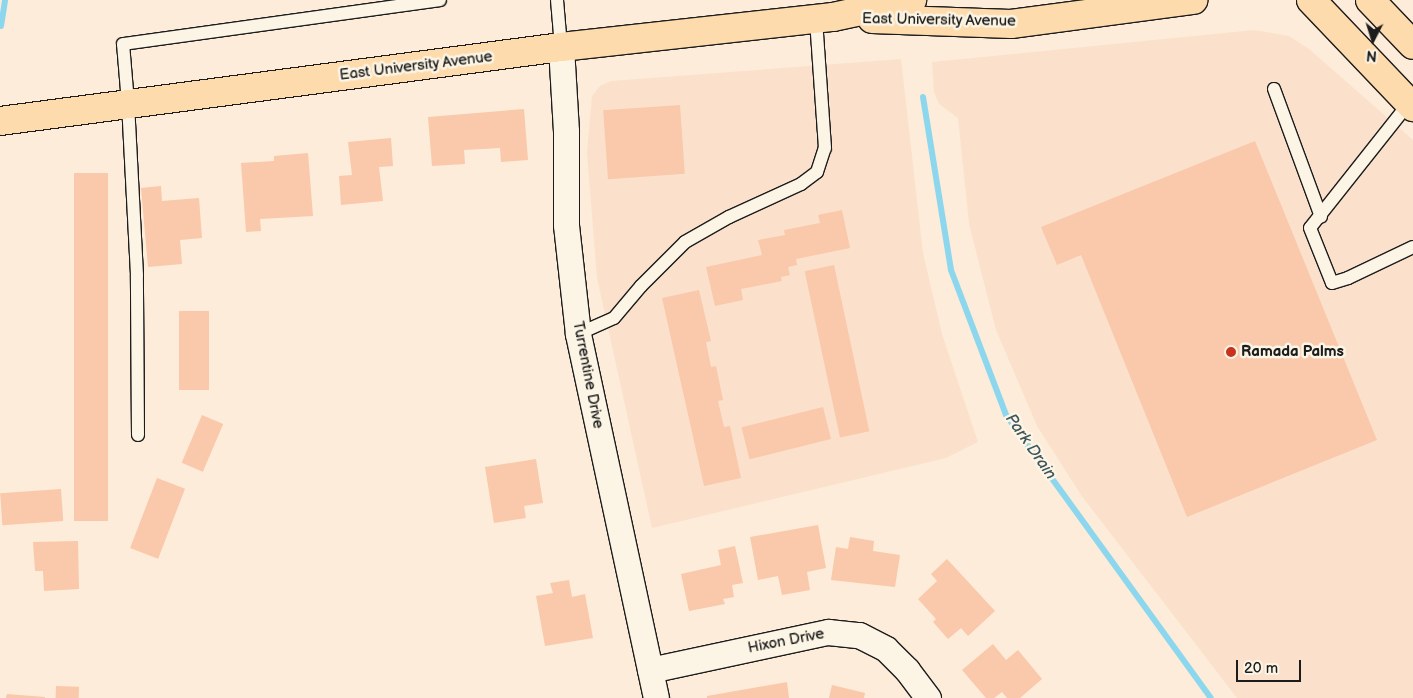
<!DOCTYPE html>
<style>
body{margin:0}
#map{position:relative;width:1413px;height:698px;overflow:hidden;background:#fcecd9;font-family:"Balsamiq Sans",sans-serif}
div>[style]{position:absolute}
.built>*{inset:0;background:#fbe1cb}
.stream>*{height:6px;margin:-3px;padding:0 3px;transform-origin:3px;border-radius:3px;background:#8cd7ed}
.building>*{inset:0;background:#fac8aa;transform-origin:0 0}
.roads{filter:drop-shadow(1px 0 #1c1c1c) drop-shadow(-1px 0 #1c1c1c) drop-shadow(0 1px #1c1c1c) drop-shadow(0 -1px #1c1c1c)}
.lane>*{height:12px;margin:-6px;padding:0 6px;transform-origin:6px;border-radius:6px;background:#fcf5e5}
.street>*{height:25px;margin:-12.5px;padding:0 12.5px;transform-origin:12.5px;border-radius:12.5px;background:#fcf5e5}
.primary>*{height:28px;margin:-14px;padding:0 14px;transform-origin:14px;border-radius:14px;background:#fedbac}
.dots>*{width:14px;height:14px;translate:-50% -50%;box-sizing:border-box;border:2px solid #fcf5e5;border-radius:50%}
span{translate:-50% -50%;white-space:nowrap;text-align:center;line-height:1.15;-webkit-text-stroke:5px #fcf5e5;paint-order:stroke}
.street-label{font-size:15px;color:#1c1c1c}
.poi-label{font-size:15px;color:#1c1c1c;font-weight:700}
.left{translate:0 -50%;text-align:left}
.water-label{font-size:16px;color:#3e545b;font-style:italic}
.north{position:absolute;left:1348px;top:15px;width:50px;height:50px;-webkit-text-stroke:4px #fcf5e5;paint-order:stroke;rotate:185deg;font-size:14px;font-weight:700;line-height:20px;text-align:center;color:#1c1c1c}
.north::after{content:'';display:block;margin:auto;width:18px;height:22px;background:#1c1c1c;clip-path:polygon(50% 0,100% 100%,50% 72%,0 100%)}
.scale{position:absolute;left:1236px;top:660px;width:65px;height:22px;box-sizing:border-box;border:2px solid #1c1c1c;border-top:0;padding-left:6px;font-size:15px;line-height:18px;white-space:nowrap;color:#1c1c1c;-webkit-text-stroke:4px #fcf5e5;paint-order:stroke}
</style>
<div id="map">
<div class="built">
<i style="clip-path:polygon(1254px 30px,1289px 36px,1309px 49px,1413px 140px,1413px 698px,1237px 698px,1081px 495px,1037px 426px,996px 330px,969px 224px,958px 118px,939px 104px,934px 92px,932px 62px)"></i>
<i style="clip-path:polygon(901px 59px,923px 253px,942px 334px,978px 442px,946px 458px,652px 528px,597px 278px,587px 153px,592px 96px,600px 86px,611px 81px)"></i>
</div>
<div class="stream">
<i style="left:1px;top:26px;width:26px;rotate:-81deg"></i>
<i style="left:923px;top:97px;width:175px;rotate:80.8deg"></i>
<i style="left:951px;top:270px;width:155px;rotate:69.2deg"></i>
<i style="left:1006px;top:415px;width:349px;rotate:54.1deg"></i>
</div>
<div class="building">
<i style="left:680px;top:105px;width:69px;height:77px;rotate:86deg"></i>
<i style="clip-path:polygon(524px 109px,528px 160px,501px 162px,500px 148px,464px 150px,465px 164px,432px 166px,428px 117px)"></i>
<i style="clip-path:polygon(391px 138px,393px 166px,379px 167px,383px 201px,341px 205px,339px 176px,352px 175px,348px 142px)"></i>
<i style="clip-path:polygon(1255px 141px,1377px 440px,1187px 517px,1081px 255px,1057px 265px,1041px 227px)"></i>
<i style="clip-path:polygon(308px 153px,313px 216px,260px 219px,261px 231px,246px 232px,241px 163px,274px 161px,274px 156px)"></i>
<i style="left:74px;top:173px;width:34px;height:348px"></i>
<i style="clip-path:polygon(161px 186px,162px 201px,199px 198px,202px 238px,180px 240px,182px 264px,148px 267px,141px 188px)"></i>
<i style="clip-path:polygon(842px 210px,850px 248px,796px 259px,797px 265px,788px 267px,790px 275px,781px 277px,782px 281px,741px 289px,743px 300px,715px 306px,706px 267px,762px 255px,758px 240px,785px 235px,784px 230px,820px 223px,818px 215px)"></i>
<i style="left:834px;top:265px;width:170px;height:30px;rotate:78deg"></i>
<i style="clip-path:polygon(699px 290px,711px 341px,706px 342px,711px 367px,716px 366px,723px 400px,718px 401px,724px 427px,730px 426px,741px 478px,704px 486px,662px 298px)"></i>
<i style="left:179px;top:311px;width:30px;height:79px"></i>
<i style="left:823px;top:407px;width:33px;height:84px;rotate:76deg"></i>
<i style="left:202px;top:415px;width:23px;height:52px;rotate:23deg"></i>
<i style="clip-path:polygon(536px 459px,543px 503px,524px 506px,526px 518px,494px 523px,485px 467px)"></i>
<i style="left:157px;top:478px;width:30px;height:75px;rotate:21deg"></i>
<i style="left:61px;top:489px;width:32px;height:61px;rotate:86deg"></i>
<i style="clip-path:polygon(818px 525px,826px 568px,807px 572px,810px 590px,782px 595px,778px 576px,758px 580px,750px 537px)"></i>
<i style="clip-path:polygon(850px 537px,874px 541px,873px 551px,900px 555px,895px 587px,831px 580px,836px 547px,848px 549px)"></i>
<i style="clip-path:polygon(78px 541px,79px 589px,44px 591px,43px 571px,35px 571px,33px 542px)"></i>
<i style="clip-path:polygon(735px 546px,743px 583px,732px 585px,734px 597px,723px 599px,725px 604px,689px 611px,681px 574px,721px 565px,718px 550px)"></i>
<i style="clip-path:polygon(947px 559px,995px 611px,968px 636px,961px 628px,948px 639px,933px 622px,936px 619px,918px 599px,937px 581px,931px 574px)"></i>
<i style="clip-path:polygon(569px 580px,572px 597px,585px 594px,593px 638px,545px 646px,536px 596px,553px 593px,550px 583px)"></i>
<i style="clip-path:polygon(993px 644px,1006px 660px,1018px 650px,1042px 679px,1020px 698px,1007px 698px,1002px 692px,994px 698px,986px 698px,962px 670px)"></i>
<i style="clip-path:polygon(787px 682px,789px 698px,707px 698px,707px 696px)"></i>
<i style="clip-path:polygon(832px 685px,865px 693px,864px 698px,829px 698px)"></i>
<i style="left:56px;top:686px;width:23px;height:12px;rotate:2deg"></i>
<i style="clip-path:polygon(7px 694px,45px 697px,45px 698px,6px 698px)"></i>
</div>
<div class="roads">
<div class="lane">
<i style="left:557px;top:0;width:47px;rotate:85.1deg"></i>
<i style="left:1274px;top:89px;width:136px;rotate:69.8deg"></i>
<i style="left:1409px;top:103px;width:159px;rotate:128.4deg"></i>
<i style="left:1310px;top:228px;width:59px;rotate:68.2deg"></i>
<i style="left:1332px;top:283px;width:17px;rotate:-17deg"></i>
<i style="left:1348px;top:278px;width:72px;rotate:-25.5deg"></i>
<i style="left:578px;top:334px;width:39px;rotate:-24deg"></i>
<i style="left:614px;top:318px;width:42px;rotate:-49.8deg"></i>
<i style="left:641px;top:286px;width:62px;rotate:-45deg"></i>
<i style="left:685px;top:242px;width:51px;rotate:-29.6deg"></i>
<i style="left:729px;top:217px;width:79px;rotate:-24.6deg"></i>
<i style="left:801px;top:184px;width:20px;rotate:-37deg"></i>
<i style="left:817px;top:172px;width:25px;rotate:-72deg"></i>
<i style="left:825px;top:148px;width:129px;rotate:-94deg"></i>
<i style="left:138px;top:435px;width:160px;rotate:-90.4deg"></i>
<i style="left:137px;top:275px;width:172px;rotate:-93deg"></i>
<i style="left:128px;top:103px;width:59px;rotate:-94.8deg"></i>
<i style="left:123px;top:44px;width:320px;rotate:-7.9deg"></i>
</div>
<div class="street">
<i style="left:561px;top:47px;width:84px;rotate:86.6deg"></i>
<i style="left:566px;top:131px;width:94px;rotate:90deg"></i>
<i style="left:566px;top:225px;width:110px;rotate:83.7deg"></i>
<i style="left:578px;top:334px;width:372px;rotate:77.9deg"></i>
<i style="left:650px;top:670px;width:182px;rotate:-12.1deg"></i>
<i style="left:828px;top:632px;width:31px;rotate:6deg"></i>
<i style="left:859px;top:635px;width:30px;rotate:27deg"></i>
<i style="left:886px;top:649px;width:30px;rotate:45deg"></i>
<i style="left:907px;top:670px;width:35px;rotate:53deg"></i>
</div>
<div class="primary">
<i style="left:1311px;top:0;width:148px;rotate:46.4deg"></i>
<i style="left:1370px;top:0;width:62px;rotate:46.3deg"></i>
<i style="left:872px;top:19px;width:139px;rotate:2.1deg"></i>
<i style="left:1011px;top:24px;width:184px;rotate:-7.5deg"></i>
<i style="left:0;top:121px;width:566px;rotate:-7.51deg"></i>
<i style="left:561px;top:47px;width:274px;rotate:-6.3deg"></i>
<i style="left:833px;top:17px;width:81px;rotate:-12.1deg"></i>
</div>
</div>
<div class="dots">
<i style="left:1231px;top:352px;background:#c8321e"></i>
</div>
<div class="street-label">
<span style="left:939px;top:20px;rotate:1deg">East University Avenue</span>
<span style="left:416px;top:66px;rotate:-7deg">East University Avenue</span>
<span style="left:588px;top:375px;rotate:79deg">Turrentine Drive</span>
<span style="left:786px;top:641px;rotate:-11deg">Hixon Drive</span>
</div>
<div class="poi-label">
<span class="left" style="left:1241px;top:352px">Ramada Palms</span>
</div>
<div class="water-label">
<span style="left:1030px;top:447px;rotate:55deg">Park Drain</span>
</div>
<div class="north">N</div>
<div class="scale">20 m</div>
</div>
